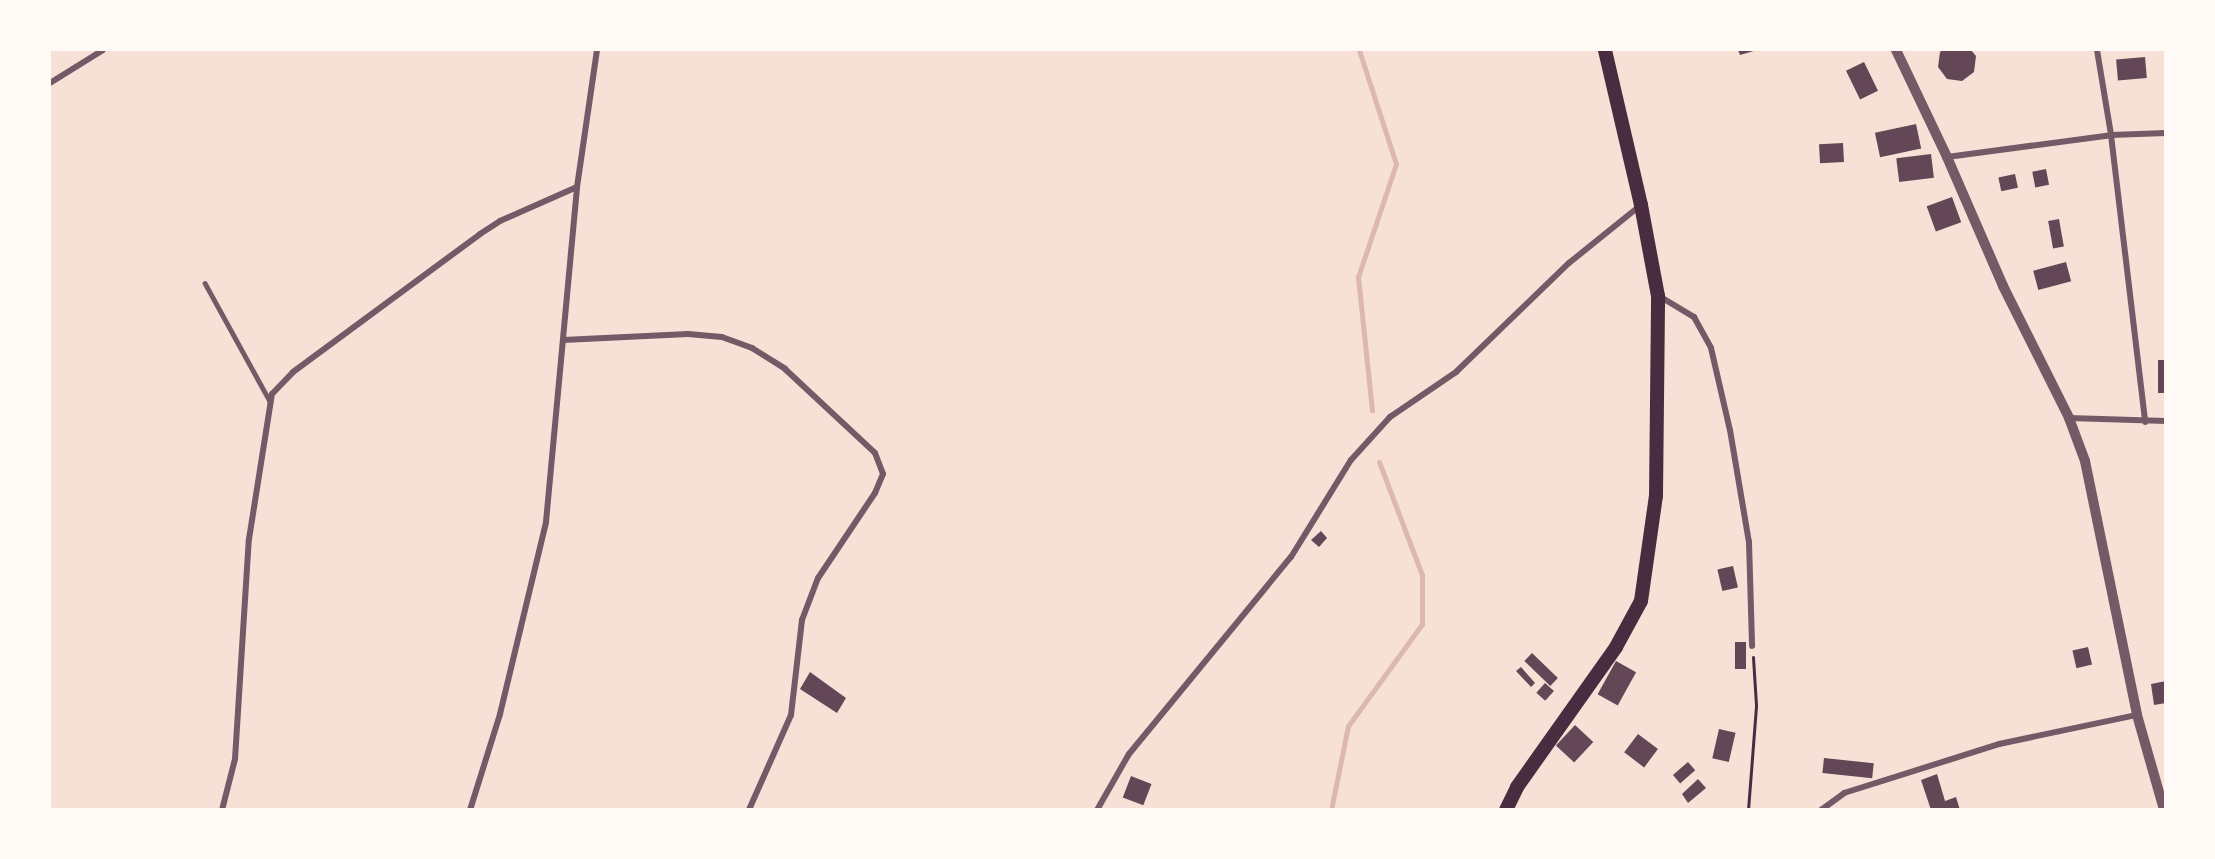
<!DOCTYPE html>
<style>
body{margin:0}
#map{position:relative;width:2215px;height:859px;overflow:hidden;background:#f7e1d7;font-family:"Fira Sans Condensed",sans-serif}
div>[style]{position:absolute}
.stream>*{height:5px;margin:-2.5px;padding:0 2.5px;transform-origin:2.5px;border-radius:2.5px;background:#dcb8b0}
.building>*{inset:0;background:#644757;transform-origin:0 0}
.path>*{height:3px;margin:-1.5px;padding:0 1.5px;transform-origin:1.5px;border-radius:1.5px;background:#4a2c40}
.service>*{height:4.5px;margin:-2.25px;padding:0 2.25px;transform-origin:2.25px;border-radius:2.25px;background:#755966}
.minor>*{height:6px;margin:-3px;padding:0 3px;transform-origin:3px;border-radius:3px;background:#755966}
.tertiary>*{height:10px;margin:-5px;padding:0 5px;transform-origin:5px;border-radius:5px;background:#755966}
.primary>*{height:14px;margin:-7px;padding:0 7px;transform-origin:7px;border-radius:7px;background:#4a2c40}
span{translate:-50% -50%;white-space:nowrap;text-align:center;line-height:1.15;-webkit-text-stroke:5px #fffaf5;paint-order:stroke}
.frame{position:absolute;inset:0;border:51px solid #fffaf5;pointer-events:none}
</style>
<div id="map">
<div class="stream">
<i style="left:1359px;top:50px;width:120px;rotate:72deg"></i>
<i style="left:1396px;top:164px;width:119px;rotate:108.6deg"></i>
<i style="left:1358px;top:277px;width:134px;rotate:84deg"></i>
<i style="left:1331px;top:810px;width:86px;rotate:-78.6deg"></i>
<i style="left:1348px;top:726px;width:126px;rotate:-54deg"></i>
<i style="left:1422px;top:624px;width:49px;rotate:-90deg"></i>
<i style="left:1422px;top:575px;width:121px;rotate:-110.8deg"></i>
</div>
<div class="building">
<i style="clip-path:polygon(1738px 50px,1757px 50px,1740px 55px)"></i>
<i style="clip-path:polygon(1943px 50px,1971px 50px,1976px 56px,1974px 72px,1962px 81px,1947px 79px,1938px 67px,1940px 52px)"></i>
<i style="left:2145px;top:57px;width:21px;height:29px;rotate:85deg"></i>
<i style="left:1864px;top:62px;width:32px;height:20px;rotate:64deg"></i>
<i style="left:1916px;top:124px;width:25px;height:42px;rotate:78deg"></i>
<i style="left:1843px;top:143px;width:19px;height:24px;rotate:87deg"></i>
<i style="left:1931px;top:154px;width:24px;height:35px;rotate:83deg"></i>
<i style="left:2046px;top:169px;width:16px;height:14px;rotate:79deg"></i>
<i style="left:2015px;top:174px;width:14px;height:17px;rotate:78deg"></i>
<i style="left:1952px;top:197px;width:27px;height:27px;rotate:70deg"></i>
<i style="left:2059px;top:219px;width:28px;height:11px;rotate:80deg"></i>
<i style="left:2066px;top:262px;width:20px;height:34px;rotate:75deg"></i>
<i style="left:2158px;top:360px;width:8px;height:33px"></i>
<i style="clip-path:polygon(1321px 531px,1327px 538px,1319px 547px,1311px 540px)"></i>
<i style="left:1733px;top:566px;width:22px;height:16px;rotate:77deg"></i>
<i style="left:1735px;top:642px;width:11px;height:27px"></i>
<i style="left:2088px;top:647px;width:18px;height:16px;rotate:77deg"></i>
<i style="left:1532px;top:653px;width:36px;height:11px;rotate:44deg"></i>
<i style="left:1616px;top:661px;width:23px;height:38px;rotate:29deg"></i>
<i style="clip-path:polygon(1521px 667px,1535px 683px,1531px 687px,1516px 671px)"></i>
<i style="clip-path:polygon(810px 672px,846px 698px,837px 713px,800px 689px)"></i>
<i style="clip-path:polygon(2166px 681px,2166px 703px,2154px 705px,2151px 684px)"></i>
<i style="left:1545px;top:683px;width:12px;height:13px;rotate:42deg"></i>
<i style="left:1575px;top:725px;width:25px;height:28px;rotate:43deg"></i>
<i style="left:1719px;top:729px;width:17px;height:30px;rotate:13deg"></i>
<i style="left:1638px;top:734px;width:25px;height:23px;rotate:37deg"></i>
<i style="left:1824px;top:758px;width:50px;height:15px;rotate:6deg"></i>
<i style="left:1688px;top:762px;width:11px;height:20px;rotate:49deg"></i>
<i style="clip-path:polygon(1937px 774px,1945px 801px,1956px 797px,1960px 810px,1931px 810px,1921px 780px)"></i>
<i style="left:1131px;top:776px;width:22px;height:23px;rotate:21deg"></i>
<i style="clip-path:polygon(1698px 779px,1706px 788px,1688px 803px,1682px 794px)"></i>
</div>
<div class="path">
<i style="left:1748px;top:810px;width:105px;rotate:-85.6deg"></i>
<i style="left:1756px;top:705px;width:48px;rotate:-93.6deg"></i>
</div>
<div class="service">
<i style="left:205px;top:283px;width:135px;rotate:61.2deg"></i>
</div>
<div class="minor">
<i style="left:2097px;top:50px;width:86px;rotate:80.6deg"></i>
<i style="left:2111px;top:135px;width:289px;rotate:83.2deg"></i>
<i style="left:50px;top:83px;width:62px;rotate:-31.9deg"></i>
<i style="left:1947px;top:157px;width:165px;rotate:-7.6deg"></i>
<i style="left:2111px;top:135px;width:55px;rotate:-2.1deg"></i>
<i style="left:1659px;top:296px;width:41px;rotate:31deg"></i>
<i style="left:1694px;top:317px;width:35px;rotate:61deg"></i>
<i style="left:1711px;top:348px;width:84px;rotate:77deg"></i>
<i style="left:1730px;top:430px;width:114px;rotate:80.4deg"></i>
<i style="left:1749px;top:542px;width:104px;rotate:88.3deg"></i>
<i style="left:563px;top:340px;width:125px;rotate:-2.7deg"></i>
<i style="left:688px;top:334px;width:34px;rotate:5deg"></i>
<i style="left:722px;top:337px;width:32px;rotate:20deg"></i>
<i style="left:752px;top:348px;width:39px;rotate:32deg"></i>
<i style="left:785px;top:369px;width:123px;rotate:43deg"></i>
<i style="left:875px;top:453px;width:22px;rotate:69deg"></i>
<i style="left:883px;top:474px;width:21px;rotate:113deg"></i>
<i style="left:875px;top:493px;width:102px;rotate:123.8deg"></i>
<i style="left:818px;top:578px;width:45px;rotate:110.9deg"></i>
<i style="left:802px;top:620px;width:96px;rotate:96.6deg"></i>
<i style="left:791px;top:715px;width:104px;rotate:113.9deg"></i>
<i style="left:2069px;top:418px;width:97px;rotate:1.8deg"></i>
<i style="left:222px;top:810px;width:53px;rotate:-75.7deg"></i>
<i style="left:235px;top:759px;width:220px;rotate:-86.4deg"></i>
<i style="left:249px;top:539px;width:147px;rotate:-81deg"></i>
<i style="left:272px;top:394px;width:30px;rotate:-46deg"></i>
<i style="left:293px;top:372px;width:232px;rotate:-36.4deg"></i>
<i style="left:480px;top:234px;width:24px;rotate:-33deg"></i>
<i style="left:500px;top:221px;width:84px;rotate:-23.8deg"></i>
<i style="left:470px;top:810px;width:101px;rotate:-72.6deg"></i>
<i style="left:500px;top:714px;width:197px;rotate:-76.5deg"></i>
<i style="left:546px;top:522px;width:336px;rotate:-84.7deg"></i>
<i style="left:577px;top:187px;width:138px;rotate:-81.7deg"></i>
<i style="left:1097px;top:810px;width:64px;rotate:-60.3deg"></i>
<i style="left:1129px;top:754px;width:255px;rotate:-50.6deg"></i>
<i style="left:1291px;top:557px;width:114px;rotate:-58.3deg"></i>
<i style="left:1351px;top:460px;width:58px;rotate:-47.8deg"></i>
<i style="left:1390px;top:417px;width:80px;rotate:-34.3deg"></i>
<i style="left:1456px;top:372px;width:157px;rotate:-44deg"></i>
<i style="left:1569px;top:263px;width:92px;rotate:-38.9deg"></i>
<i style="left:1821px;top:810px;width:29px;rotate:-36deg"></i>
<i style="left:1844px;top:793px;width:163px;rotate:-17.5deg"></i>
<i style="left:1999px;top:744px;width:141px;rotate:-11.9deg"></i>
</div>
<div class="tertiary">
<i style="left:1896px;top:50px;width:119px;rotate:64.5deg"></i>
<i style="left:1947px;top:157px;width:141px;rotate:66.5deg"></i>
<i style="left:2003px;top:286px;width:148px;rotate:63.4deg"></i>
<i style="left:2069px;top:418px;width:46px;rotate:69.6deg"></i>
<i style="left:2085px;top:461px;width:259px;rotate:78.4deg"></i>
<i style="left:2137px;top:715px;width:99px;rotate:74.1deg"></i>
</div>
<div class="primary">
<i style="left:1506px;top:810px;width:25px;rotate:-64deg"></i>
<i style="left:1517px;top:787px;width:171px;rotate:-54.7deg"></i>
<i style="left:1616px;top:647px;width:52px;rotate:-61.5deg"></i>
<i style="left:1641px;top:601px;width:106px;rotate:-81.9deg"></i>
<i style="left:1656px;top:496px;width:200px;rotate:-89.4deg"></i>
<i style="left:1658px;top:296px;width:93px;rotate:-100.6deg"></i>
<i style="left:1641px;top:205px;width:159px;rotate:-103.1deg"></i>
</div>
<div class="frame"></div>
</div>
